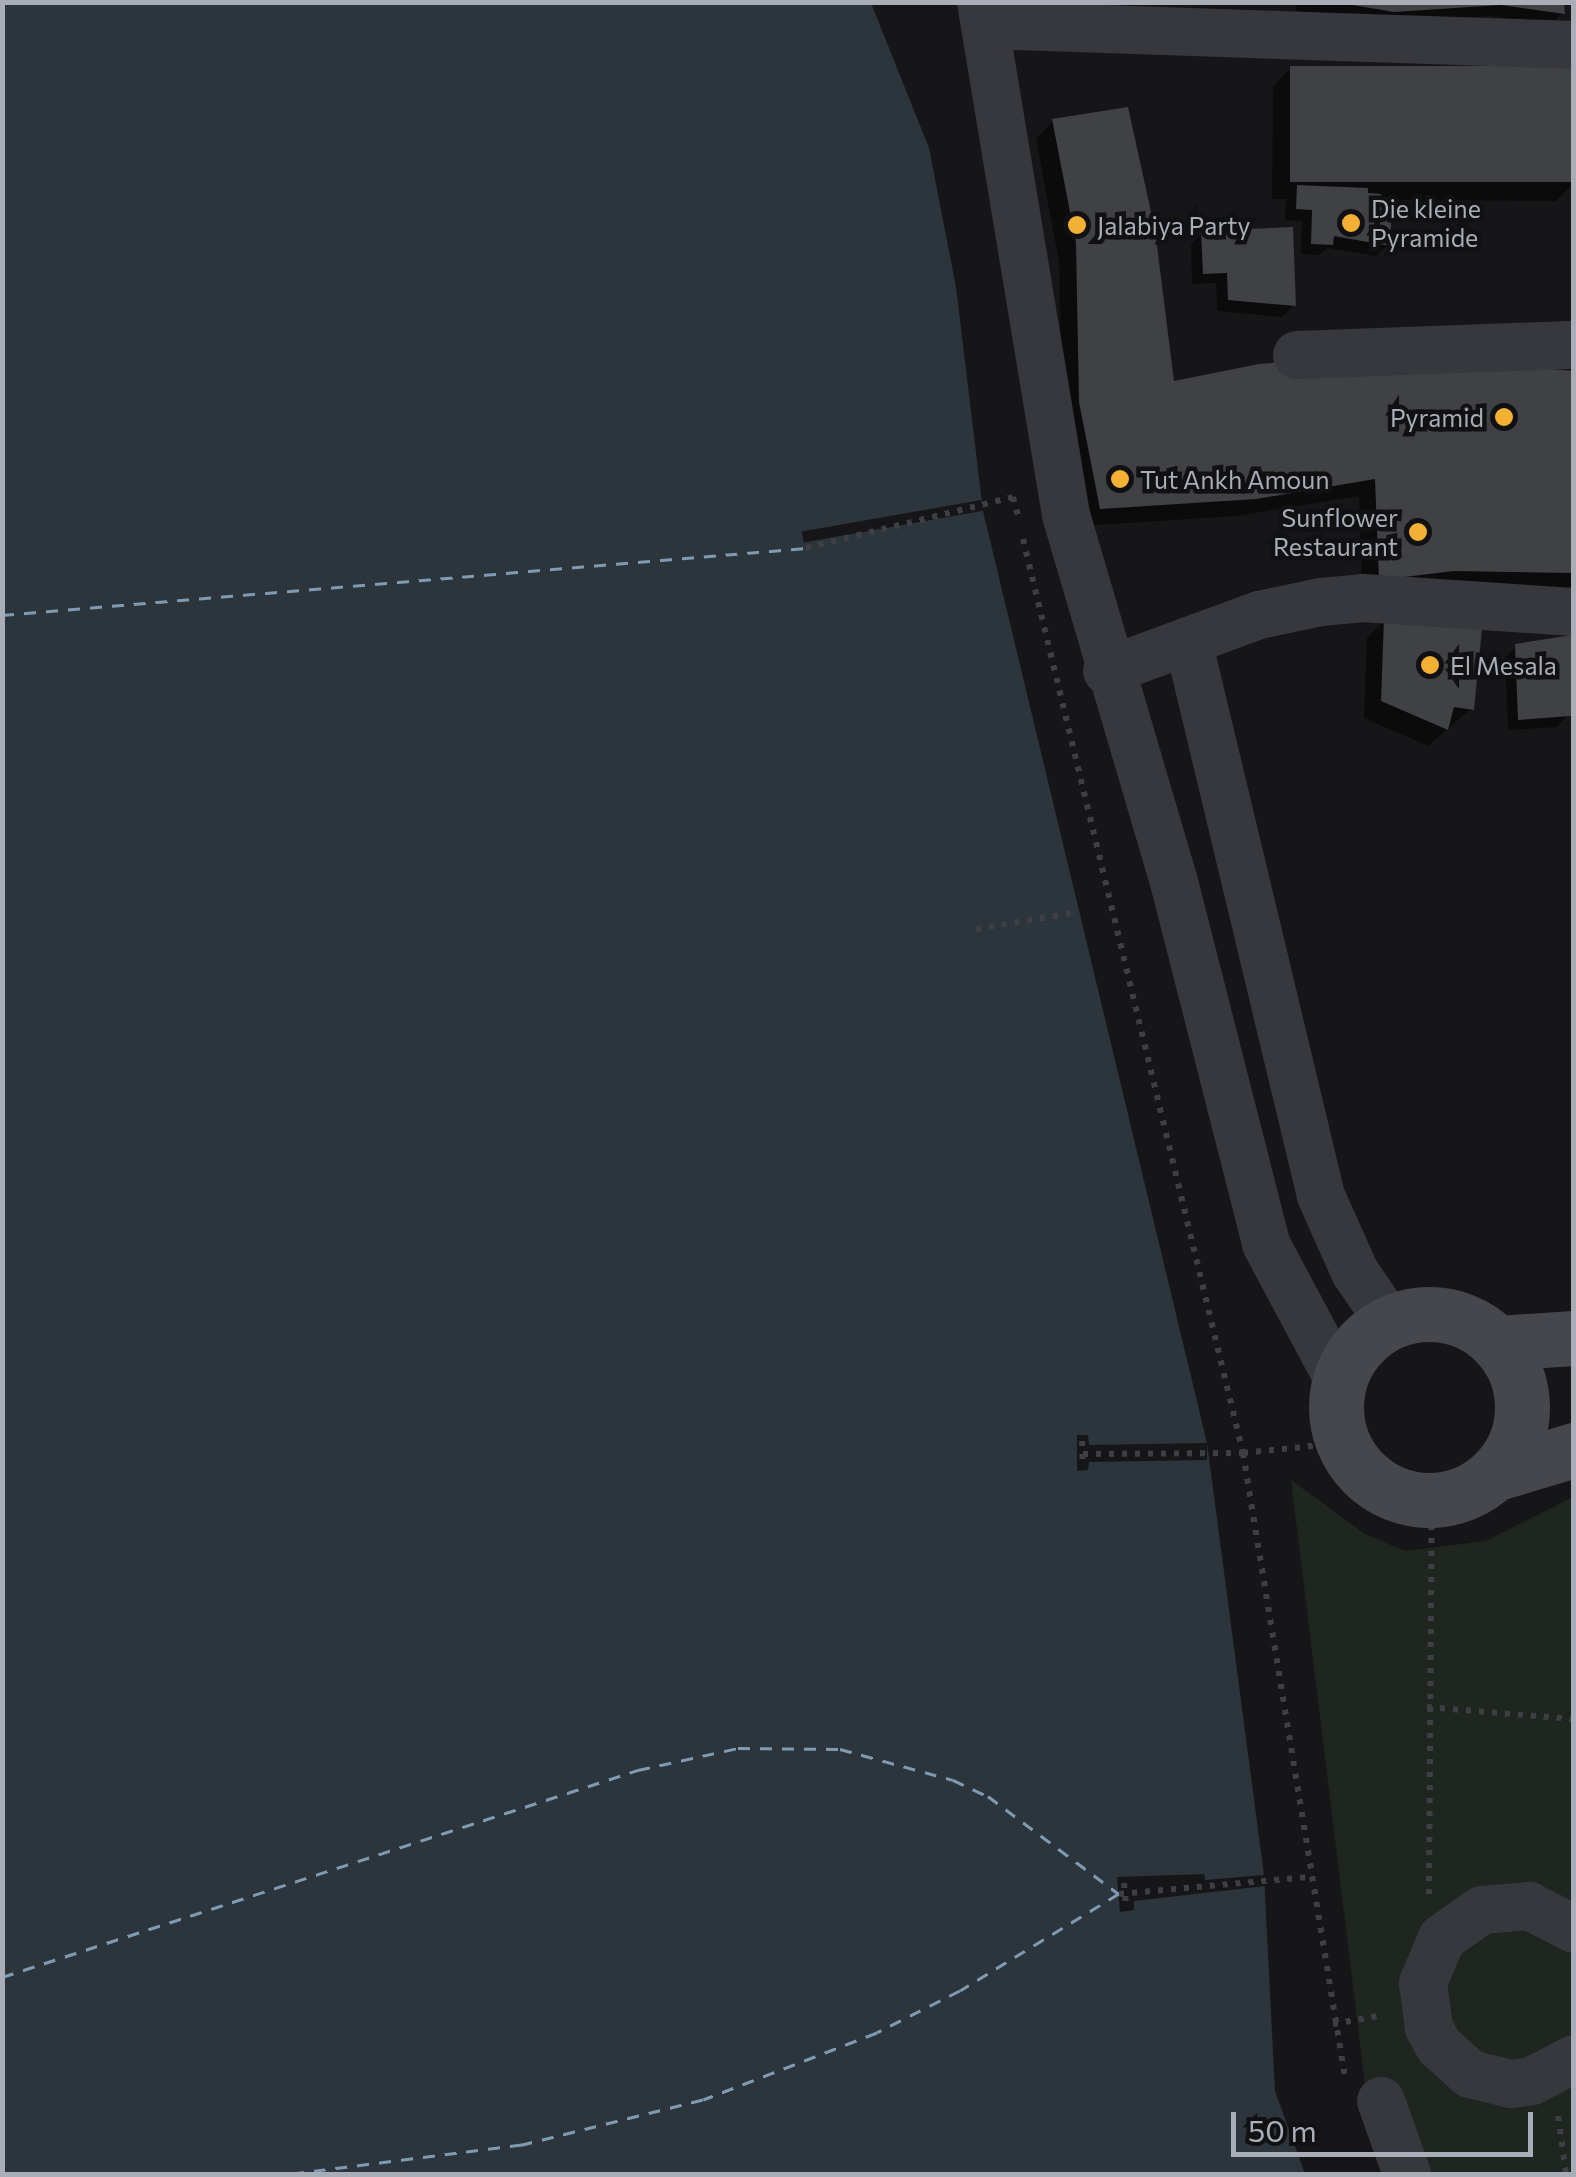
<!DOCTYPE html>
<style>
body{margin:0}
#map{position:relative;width:1576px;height:2177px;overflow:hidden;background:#161618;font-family:Commissioner,sans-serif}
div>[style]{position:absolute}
.green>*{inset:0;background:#1e261f}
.water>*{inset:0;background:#2c353c}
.pier>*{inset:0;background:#161618;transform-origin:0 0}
.shadow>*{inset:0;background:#0007}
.ferry>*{height:2.5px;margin-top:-1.25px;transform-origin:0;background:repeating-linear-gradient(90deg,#7f9bb3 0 12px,transparent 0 22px)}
.building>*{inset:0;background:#404145;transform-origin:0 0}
.path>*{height:6px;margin-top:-3px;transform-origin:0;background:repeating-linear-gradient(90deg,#3d3f44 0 5px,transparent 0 13px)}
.street>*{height:48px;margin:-24px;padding:0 24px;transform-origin:24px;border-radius:24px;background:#37383d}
.secondary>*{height:55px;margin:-27.5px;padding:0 27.5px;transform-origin:27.5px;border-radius:27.5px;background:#45474d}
.secondary>.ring{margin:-27.5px;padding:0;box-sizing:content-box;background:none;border:55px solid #45474d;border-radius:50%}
.dots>*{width:28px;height:28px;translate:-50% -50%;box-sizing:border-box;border:5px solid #111113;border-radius:50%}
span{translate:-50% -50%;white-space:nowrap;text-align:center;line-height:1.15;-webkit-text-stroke:9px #111113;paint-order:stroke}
.poi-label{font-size:25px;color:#a8adb8}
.left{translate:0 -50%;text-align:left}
.right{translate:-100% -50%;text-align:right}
.frame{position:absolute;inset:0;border:5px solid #a8adb8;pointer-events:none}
.scale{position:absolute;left:1231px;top:2112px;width:302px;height:45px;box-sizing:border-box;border:5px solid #a8adb8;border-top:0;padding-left:12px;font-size:30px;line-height:35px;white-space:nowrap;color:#a8adb8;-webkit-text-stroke:8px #111113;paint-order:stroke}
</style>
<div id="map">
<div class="green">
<i style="clip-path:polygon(1291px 1480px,1365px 1534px,1405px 1551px,1486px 1541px,1573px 1497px,1573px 2174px,1388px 2174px,1369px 2117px)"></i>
</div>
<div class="water">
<i style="clip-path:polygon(3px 3px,871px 3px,929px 148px,956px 287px,983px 511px,1207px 1443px,1264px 1875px,1275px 2091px,1305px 2174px,3px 2174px)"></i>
</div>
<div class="pier">
<i style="left:981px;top:500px;width:11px;height:182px;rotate:80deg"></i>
<i style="clip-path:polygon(1077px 1435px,1088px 1435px,1089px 1445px,1207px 1443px,1207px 1460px,1089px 1462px,1088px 1470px,1077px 1471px)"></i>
<i style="clip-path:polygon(1204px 1874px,1205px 1880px,1264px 1875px,1265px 1886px,1134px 1901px,1134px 1910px,1120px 1912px,1117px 1877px)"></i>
</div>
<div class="shadow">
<i style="clip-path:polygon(1296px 2px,1561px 2px,1562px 13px,1551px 25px,1490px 16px,1381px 23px,1296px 11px)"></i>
<i style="clip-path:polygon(1291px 68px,1574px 183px,1556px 201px,1378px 200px,1388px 245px,1376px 256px,1327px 248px,1319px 255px,1301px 254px,1302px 221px,1285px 220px,1286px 199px,1272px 199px,1273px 86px)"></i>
<i style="clip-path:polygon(1053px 121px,1172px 384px,1574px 374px,1574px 595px,1362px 597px,1359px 496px,1237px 516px,1082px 526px,1062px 421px,1059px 262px,1036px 139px)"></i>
<i style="clip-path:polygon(1202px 233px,1293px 305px,1282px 317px,1217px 311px,1216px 283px,1192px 284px,1191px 245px)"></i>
<i style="clip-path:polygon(1385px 620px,1472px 708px,1428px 746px,1364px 718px,1367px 638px)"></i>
<i style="clip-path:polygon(1517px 646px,1568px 715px,1557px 727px,1508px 730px,1505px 658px)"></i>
</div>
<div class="ferry">
<i style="left:2px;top:615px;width:807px;rotate:-4.76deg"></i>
<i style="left:2px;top:1977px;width:669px;rotate:-18.03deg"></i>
<i style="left:638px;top:1770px;width:102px;rotate:-12.4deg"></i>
<i style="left:738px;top:1748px;width:102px;rotate:0.6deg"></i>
<i style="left:840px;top:1749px;width:117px;rotate:15.3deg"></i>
<i style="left:953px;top:1780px;width:38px;rotate:25deg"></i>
<i style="left:988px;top:1796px;width:164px;rotate:36.8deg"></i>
<i style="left:1119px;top:1894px;width:186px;rotate:148.6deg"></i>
<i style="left:960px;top:1991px;width:93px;rotate:153.2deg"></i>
<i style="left:877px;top:2033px;width:186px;rotate:158.9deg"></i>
<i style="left:703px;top:2100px;width:187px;rotate:166deg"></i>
<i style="left:522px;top:2145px;width:231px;rotate:172.8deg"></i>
</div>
<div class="building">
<i style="clip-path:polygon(1335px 2px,1564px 2px,1565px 14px,1501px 5px,1394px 12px)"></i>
<i style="left:1290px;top:66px;width:284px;height:116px"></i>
<i style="clip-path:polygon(1128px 107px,1155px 230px,1174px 381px,1259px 364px,1371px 355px,1574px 371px,1574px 573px,1454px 571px,1379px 580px,1375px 479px,1256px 499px,1100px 509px,1079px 402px,1076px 243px,1052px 119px)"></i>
<i style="clip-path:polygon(1297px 185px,1368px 188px,1368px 193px,1381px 194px,1380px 205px,1392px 206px,1390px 246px,1334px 236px,1333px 245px,1311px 244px,1312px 210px,1296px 209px)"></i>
<i style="clip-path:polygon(1293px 227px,1296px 306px,1228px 300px,1227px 273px,1203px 274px,1201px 231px)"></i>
<i style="clip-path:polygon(1384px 618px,1482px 629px,1474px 710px,1454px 707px,1448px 730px,1381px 701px)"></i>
<i style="clip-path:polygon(1572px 635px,1571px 716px,1518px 720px,1515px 644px)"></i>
</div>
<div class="path">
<i style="left:1023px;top:539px;width:940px;rotate:76.47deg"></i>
<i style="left:1243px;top:1453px;width:632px;rotate:80.72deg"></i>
<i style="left:806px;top:548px;width:213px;rotate:-13.8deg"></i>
<i style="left:1013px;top:497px;width:23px;rotate:75deg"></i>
<i style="left:976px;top:929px;width:104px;rotate:-9.4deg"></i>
<i style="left:1082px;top:1441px;width:24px;rotate:88deg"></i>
<i style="left:1083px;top:1454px;width:160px;rotate:-0.4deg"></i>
<i style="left:1243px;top:1453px;width:100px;rotate:-5.8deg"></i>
<i style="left:1427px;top:1707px;width:147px;rotate:4.7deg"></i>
<i style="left:1124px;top:1883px;width:21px;rotate:85deg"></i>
<i style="left:1119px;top:1894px;width:193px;rotate:-5.1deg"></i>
<i style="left:1429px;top:1894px;width:393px;rotate:-89.6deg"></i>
<i style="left:1333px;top:2024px;width:51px;rotate:-10.2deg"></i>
<i style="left:1558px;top:2116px;width:59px;rotate:82.1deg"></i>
</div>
<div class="street">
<i style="left:981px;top:2px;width:520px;rotate:80.59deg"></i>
<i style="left:1066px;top:515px;width:383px;rotate:73.6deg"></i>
<i style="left:1174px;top:882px;width:374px;rotate:75.7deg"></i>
<i style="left:1266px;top:1244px;width:155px;rotate:61.9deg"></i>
<i style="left:985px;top:25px;width:589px;rotate:1.94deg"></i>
<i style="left:1297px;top:355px;width:277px;rotate:-2.1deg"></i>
<i style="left:1188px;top:641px;width:571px;rotate:76.52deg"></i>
<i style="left:1321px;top:1196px;width:83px;rotate:65.9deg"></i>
<i style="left:1355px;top:1272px;width:60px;rotate:55.8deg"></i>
<i style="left:1107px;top:671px;width:162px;rotate:-20.2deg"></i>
<i style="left:1259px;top:615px;width:63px;rotate:-11.8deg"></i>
<i style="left:1321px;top:602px;width:42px;rotate:-5.4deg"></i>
<i style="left:1363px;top:598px;width:211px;rotate:3.8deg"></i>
<i style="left:1574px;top:1929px;width:51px;rotate:-152.9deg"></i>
<i style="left:1529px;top:1906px;width:47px;rotate:175.1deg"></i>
<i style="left:1482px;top:1910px;width:49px;rotate:145deg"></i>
<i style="left:1442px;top:1938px;width:49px;rotate:112.9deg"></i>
<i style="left:1423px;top:1983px;width:45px;rotate:82.4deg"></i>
<i style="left:1429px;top:2028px;width:21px;rotate:61deg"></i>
<i style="left:1439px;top:2046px;width:42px;rotate:42.1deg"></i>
<i style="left:1470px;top:2074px;width:42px;rotate:13.7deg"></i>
<i style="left:1511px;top:2084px;width:21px;rotate:-8deg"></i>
<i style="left:1532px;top:2081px;width:47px;rotate:-27.6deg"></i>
<i style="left:1381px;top:2101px;width:77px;rotate:70.4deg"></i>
</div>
<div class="secondary">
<i class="ring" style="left:1336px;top:1314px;width:131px;height:131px"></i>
<i style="left:1498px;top:1343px;width:76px;rotate:-3.8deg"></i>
<i style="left:1494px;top:1474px;width:84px;rotate:-16.7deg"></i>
</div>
<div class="dots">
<i style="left:1351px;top:223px;background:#f2b134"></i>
<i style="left:1077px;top:225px;background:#f2b134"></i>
<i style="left:1504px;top:417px;background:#f2b134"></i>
<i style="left:1120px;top:479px;background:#f2b134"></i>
<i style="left:1418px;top:532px;background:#f2b134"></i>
<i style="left:1430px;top:665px;background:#f2b134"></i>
</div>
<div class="poi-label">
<span class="left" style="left:1371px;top:223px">Die kleine<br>Pyramide</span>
<span class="left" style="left:1097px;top:225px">Jalabiya Party</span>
<span class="right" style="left:1484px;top:417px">Pyramid</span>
<span class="left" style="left:1140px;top:479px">Tut Ankh Amoun</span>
<span class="right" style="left:1398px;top:532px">Sunflower<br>Restaurant</span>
<span class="left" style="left:1450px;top:665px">El Mesala</span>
</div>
<div class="frame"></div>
<div class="scale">50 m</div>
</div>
